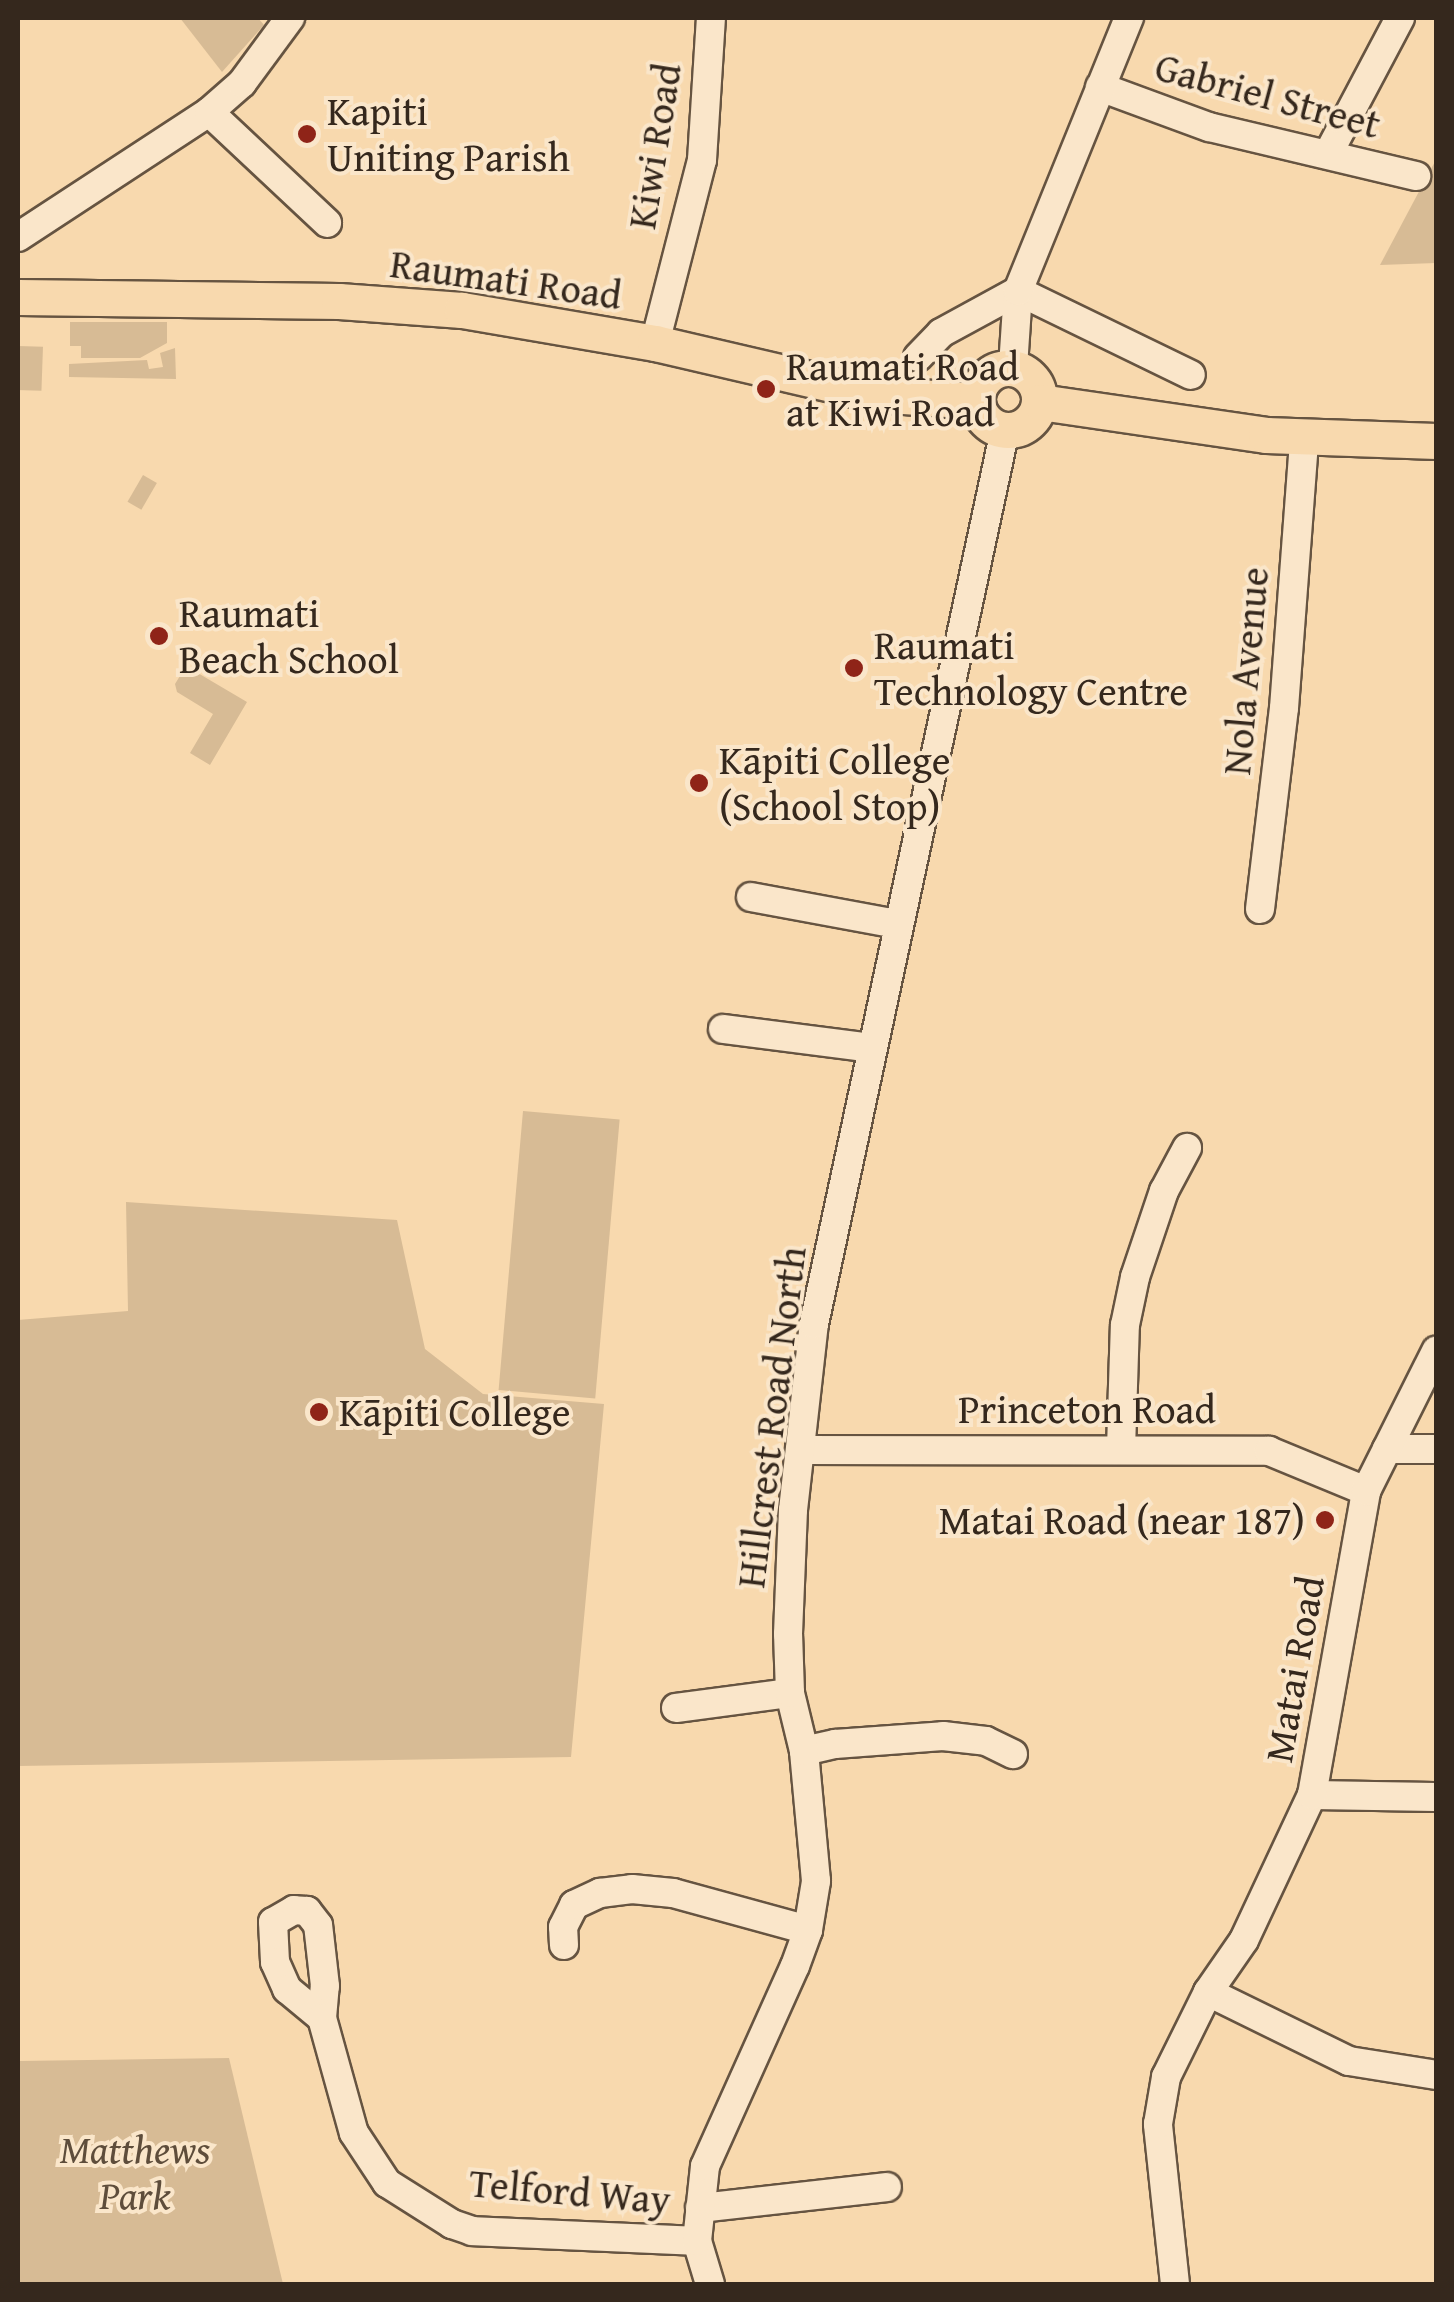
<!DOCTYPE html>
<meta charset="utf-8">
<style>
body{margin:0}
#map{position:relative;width:1454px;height:2302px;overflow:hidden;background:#f8d9ae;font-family:"Gentium Book Plus",serif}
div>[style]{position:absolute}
.green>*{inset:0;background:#d7bb95;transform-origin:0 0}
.roads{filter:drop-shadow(2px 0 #665441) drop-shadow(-2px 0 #665441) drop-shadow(0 2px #665441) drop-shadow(0 -2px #665441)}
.minor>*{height:28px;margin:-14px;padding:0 14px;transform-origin:14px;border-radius:14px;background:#fae6ca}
.major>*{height:35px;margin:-17.5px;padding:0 17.5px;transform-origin:17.5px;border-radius:17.5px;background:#f8d9ae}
.major>.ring{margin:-17.5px;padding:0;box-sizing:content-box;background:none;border:35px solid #f8d9ae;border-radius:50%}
.dots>*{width:28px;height:28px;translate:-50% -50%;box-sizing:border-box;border:5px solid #fae6ca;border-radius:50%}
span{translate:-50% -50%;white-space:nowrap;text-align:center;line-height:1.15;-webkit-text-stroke:8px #fae6ca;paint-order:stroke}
.street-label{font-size:40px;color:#35281d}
.poi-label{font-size:40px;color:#35281d}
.left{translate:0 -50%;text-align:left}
.right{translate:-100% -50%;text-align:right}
.park-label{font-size:40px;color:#5e4d3b;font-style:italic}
.frame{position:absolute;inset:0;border:20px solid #35281d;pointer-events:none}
</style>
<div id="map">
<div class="green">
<i style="clip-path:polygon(180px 18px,258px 18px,264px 25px,222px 72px)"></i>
<i style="clip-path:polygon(1436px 160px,1436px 263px,1380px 265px,1432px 167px)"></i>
<i style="clip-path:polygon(70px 322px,167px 322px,167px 343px,140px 358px,81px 358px,81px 346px,70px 346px)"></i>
<i style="left:18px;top:346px;width:25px;height:44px;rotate:2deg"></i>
<i style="clip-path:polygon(175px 348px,176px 379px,69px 377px,69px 364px,147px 360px,149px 369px,163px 367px,160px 353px)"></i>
<i style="left:143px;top:475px;width:16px;height:31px;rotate:30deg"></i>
<i style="clip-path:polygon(191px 669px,247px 702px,210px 765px,190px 753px,213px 714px,177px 692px,175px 684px,183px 671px)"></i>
<i style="left:523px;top:1111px;width:97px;height:280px;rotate:5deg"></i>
<i style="clip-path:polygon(126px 1202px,397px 1220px,425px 1349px,483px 1394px,604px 1404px,571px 1757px,18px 1766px,18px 1320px,128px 1311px)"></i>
<i style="clip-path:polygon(229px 2058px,283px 2284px,18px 2284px,18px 2061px)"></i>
</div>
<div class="roads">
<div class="minor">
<i style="left:1100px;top:87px;width:116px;rotate:20.2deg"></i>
<i style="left:1209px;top:127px;width:213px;rotate:13.3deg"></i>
<i style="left:209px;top:112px;width:162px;rotate:43.2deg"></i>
<i style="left:1328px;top:154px;width:154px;rotate:-62.1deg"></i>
<i style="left:18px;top:237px;width:228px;rotate:-33.2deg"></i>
<i style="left:209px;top:112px;width:44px;rotate:-41.3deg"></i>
<i style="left:242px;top:83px;width:81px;rotate:-53.6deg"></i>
<i style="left:655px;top:343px;width:189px;rotate:-75.6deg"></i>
<i style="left:702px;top:160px;width:142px;rotate:-86.4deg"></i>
<i style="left:918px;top:357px;width:33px;rotate:-46deg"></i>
<i style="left:941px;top:333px;width:88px;rotate:-28.6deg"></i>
<i style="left:1018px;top:291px;width:192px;rotate:25.9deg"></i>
<i style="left:1013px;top:367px;width:76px;rotate:-86.2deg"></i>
<i style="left:1018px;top:291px;width:295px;rotate:-67.9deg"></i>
<i style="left:751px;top:897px;width:148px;rotate:10.5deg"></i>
<i style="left:1260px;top:909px;width:202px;rotate:-83.2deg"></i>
<i style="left:1284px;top:708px;width:270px;rotate:-85.7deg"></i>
<i style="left:723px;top:1029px;width:149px;rotate:7.3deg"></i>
<i style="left:1121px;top:1449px;width:124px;rotate:-88.2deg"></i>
<i style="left:1125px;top:1325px;width:49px;rotate:-78.2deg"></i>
<i style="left:1135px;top:1277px;width:91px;rotate:-71.4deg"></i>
<i style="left:1164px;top:1191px;width:49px;rotate:-61.9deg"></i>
<i style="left:1387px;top:1449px;width:49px"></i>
<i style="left:800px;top:1450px;width:469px;rotate:0.1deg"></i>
<i style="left:1269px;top:1451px;width:105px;rotate:22.4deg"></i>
<i style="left:676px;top:1708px;width:115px;rotate:-7.5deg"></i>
<i style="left:804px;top:1751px;width:32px;rotate:-13deg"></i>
<i style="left:835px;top:1744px;width:108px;rotate:-4.2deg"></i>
<i style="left:943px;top:1736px;width:43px;rotate:6.6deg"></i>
<i style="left:986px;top:1741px;width:30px;rotate:26deg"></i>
<i style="left:1312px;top:1795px;width:124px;rotate:0.9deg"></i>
<i style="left:564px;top:1945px;width:18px;rotate:-93deg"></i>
<i style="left:563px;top:1927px;width:25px;rotate:-63deg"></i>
<i style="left:574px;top:1905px;width:29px;rotate:-25deg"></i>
<i style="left:600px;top:1893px;width:32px;rotate:-7deg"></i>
<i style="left:632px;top:1889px;width:41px;rotate:5.6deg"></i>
<i style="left:673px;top:1893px;width:140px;rotate:15.3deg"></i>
<i style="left:1208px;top:1992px;width:157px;rotate:26.1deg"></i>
<i style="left:1349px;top:2061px;width:88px;rotate:9.1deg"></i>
<i style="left:322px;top:2018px;width:32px;rotate:-85deg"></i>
<i style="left:325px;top:1986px;width:61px;rotate:-96.5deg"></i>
<i style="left:318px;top:1925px;width:18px;rotate:-128deg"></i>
<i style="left:307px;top:1911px;width:13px;rotate:-176deg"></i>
<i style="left:294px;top:1910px;width:24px;rotate:150deg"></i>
<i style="left:273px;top:1922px;width:40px;rotate:87.1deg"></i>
<i style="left:275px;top:1962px;width:30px;rotate:66deg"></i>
<i style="left:287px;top:1989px;width:45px;rotate:39.6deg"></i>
<i style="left:322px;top:2018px;width:119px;rotate:74.5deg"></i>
<i style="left:354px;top:2133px;width:60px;rotate:56.6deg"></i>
<i style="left:387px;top:2183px;width:77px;rotate:32.2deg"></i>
<i style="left:452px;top:2224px;width:21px;rotate:19deg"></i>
<i style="left:472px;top:2231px;width:225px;rotate:2.5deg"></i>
<i style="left:700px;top:2208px;width:188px;rotate:-6.4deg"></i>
<i style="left:710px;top:2284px;width:45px;rotate:-106.8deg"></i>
<i style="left:697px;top:2241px;width:75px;rotate:-83.9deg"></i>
<i style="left:705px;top:2166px;width:219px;rotate:-65.8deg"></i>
<i style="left:795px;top:1966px;width:38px;rotate:-70deg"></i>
<i style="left:808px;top:1930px;width:50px;rotate:-80.7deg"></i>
<i style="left:816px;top:1881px;width:131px;rotate:-95.3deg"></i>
<i style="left:804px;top:1751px;width:60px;rotate:-103.6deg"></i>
<i style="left:790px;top:1693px;width:59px;rotate:-91.9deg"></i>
<i style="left:788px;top:1634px;width:124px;rotate:-87.7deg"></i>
<i style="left:793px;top:1510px;width:187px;rotate:-83.6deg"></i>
<i style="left:814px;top:1324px;width:914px;rotate:-77.94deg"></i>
<i style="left:1175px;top:2284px;width:161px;rotate:-96.1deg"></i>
<i style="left:1158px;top:2124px;width:48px;rotate:-80.3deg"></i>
<i style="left:1166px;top:2077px;width:95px;rotate:-63.7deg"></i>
<i style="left:1208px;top:1992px;width:63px;rotate:-55.3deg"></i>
<i style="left:1244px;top:1940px;width:160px;rotate:-64.9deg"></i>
<i style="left:1312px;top:1795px;width:309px;rotate:-79.9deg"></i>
<i style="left:1366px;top:1491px;width:157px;rotate:-63.4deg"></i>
</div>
<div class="major">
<i style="left:18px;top:297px;width:321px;rotate:0.7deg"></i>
<i style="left:339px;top:301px;width:123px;rotate:4.2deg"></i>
<i style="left:462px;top:310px;width:196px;rotate:9.7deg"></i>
<i style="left:655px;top:343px;width:225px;rotate:13.1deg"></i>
<i style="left:874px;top:394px;width:103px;rotate:3.9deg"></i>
<i class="ring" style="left:977px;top:368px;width:27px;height:27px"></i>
<i style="left:1040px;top:402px;width:228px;rotate:8.3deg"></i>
<i style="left:1266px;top:435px;width:170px;rotate:2deg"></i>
</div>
</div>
<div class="dots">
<i style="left:307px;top:134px;background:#8f2418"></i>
<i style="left:766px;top:389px;background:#8f2418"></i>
<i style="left:159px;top:636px;background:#8f2418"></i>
<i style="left:854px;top:668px;background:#8f2418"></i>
<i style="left:699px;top:783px;background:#8f2418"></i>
<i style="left:319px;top:1412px;background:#8f2418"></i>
<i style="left:1325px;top:1520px;background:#8f2418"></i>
</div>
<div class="street-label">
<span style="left:1268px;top:95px;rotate:15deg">Gabriel Street</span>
<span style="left:654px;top:146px;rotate:-81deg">Kiwi Road</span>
<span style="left:506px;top:279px;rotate:8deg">Raumati Road</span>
<span style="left:1245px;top:671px;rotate:-85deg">Nola Avenue</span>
<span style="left:1087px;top:1409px">Princeton Road</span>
<span style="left:771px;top:1417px;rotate:-83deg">Hillcrest Road North</span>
<span style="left:1294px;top:1669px;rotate:-80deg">Matai Road</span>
<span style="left:570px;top:2191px;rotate:5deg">Telford Way</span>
</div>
<div class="poi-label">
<span class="left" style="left:327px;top:134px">Kapiti<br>Uniting Parish</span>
<span class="left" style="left:786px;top:389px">Raumati Road<br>at Kiwi Road</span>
<span class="left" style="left:179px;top:636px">Raumati<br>Beach School</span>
<span class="left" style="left:874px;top:668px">Raumati<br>Technology Centre</span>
<span class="left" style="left:719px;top:783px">Kāpiti College<br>(School Stop)</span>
<span class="left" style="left:339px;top:1412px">Kāpiti College</span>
<span class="right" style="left:1305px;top:1520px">Matai Road (near 187)</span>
</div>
<div class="park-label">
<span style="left:135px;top:2172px">Matthews<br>Park</span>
</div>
<div class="frame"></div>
</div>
